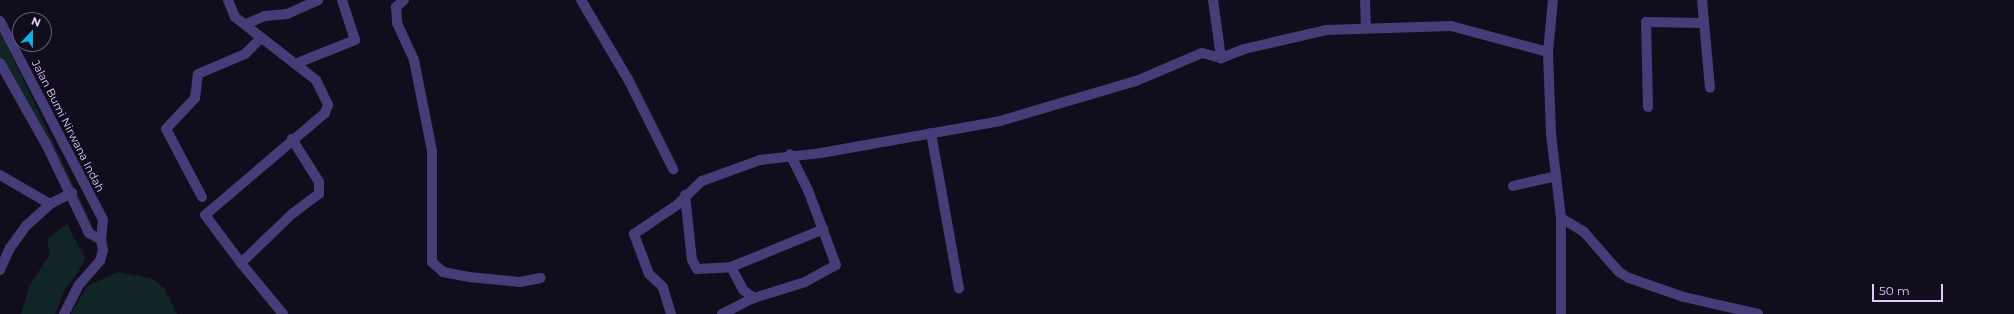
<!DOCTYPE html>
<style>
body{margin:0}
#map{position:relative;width:2014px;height:314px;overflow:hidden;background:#120d1d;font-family:Montserrat,sans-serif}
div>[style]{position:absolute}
.green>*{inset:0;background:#112426}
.minor>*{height:10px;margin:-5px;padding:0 5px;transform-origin:5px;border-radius:5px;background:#463c78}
span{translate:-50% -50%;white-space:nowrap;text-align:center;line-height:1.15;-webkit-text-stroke:4px #120d1d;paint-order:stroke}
.street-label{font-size:11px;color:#d9cdfb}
.north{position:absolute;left:12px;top:12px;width:40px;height:40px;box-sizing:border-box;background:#120d1d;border:1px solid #625a76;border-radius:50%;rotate:22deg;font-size:11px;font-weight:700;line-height:16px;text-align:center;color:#d9cdfb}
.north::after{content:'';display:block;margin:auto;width:14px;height:18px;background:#11b1e3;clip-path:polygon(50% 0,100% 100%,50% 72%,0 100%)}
.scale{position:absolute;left:1872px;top:284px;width:71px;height:18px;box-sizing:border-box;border:2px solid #d9cdfb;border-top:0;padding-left:5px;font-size:12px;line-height:14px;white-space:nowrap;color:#d9cdfb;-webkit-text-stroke:3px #120d1d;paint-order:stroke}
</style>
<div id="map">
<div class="green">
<i style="clip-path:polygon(0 31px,91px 222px,89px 230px,0 61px)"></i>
<i style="clip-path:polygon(67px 224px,85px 258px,79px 271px,65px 289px,55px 314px,21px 314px,29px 286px,50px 254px,47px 239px)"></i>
<i style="clip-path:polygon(118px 272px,151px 278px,164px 288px,177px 314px,71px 314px,87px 286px)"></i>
</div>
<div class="minor">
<i style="left:228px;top:0;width:18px;rotate:68deg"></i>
<i style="left:235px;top:17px;width:103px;rotate:37.9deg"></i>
<i style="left:316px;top:80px;width:28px;rotate:64deg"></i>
<i style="left:328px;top:105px;width:9px;rotate:111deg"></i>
<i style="left:325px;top:113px;width:157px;rotate:139.6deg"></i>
<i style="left:205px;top:215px;width:60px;rotate:53.1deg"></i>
<i style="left:404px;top:0;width:11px;rotate:139deg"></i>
<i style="left:396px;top:7px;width:16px;rotate:86deg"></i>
<i style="left:397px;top:23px;width:41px;rotate:65.3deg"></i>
<i style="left:414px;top:60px;width:93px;rotate:78.8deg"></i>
<i style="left:432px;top:151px;width:111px;rotate:90deg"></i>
<i style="left:432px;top:262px;width:15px;rotate:42deg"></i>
<i style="left:443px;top:272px;width:26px;rotate:11deg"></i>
<i style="left:469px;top:277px;width:51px;rotate:5.6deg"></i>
<i style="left:520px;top:282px;width:21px;rotate:-11deg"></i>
<i style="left:581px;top:0;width:92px;rotate:59.3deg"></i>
<i style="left:628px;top:79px;width:101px;rotate:63.4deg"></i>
<i style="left:1213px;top:0;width:59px;rotate:82.1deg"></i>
<i style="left:1365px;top:0;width:28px;rotate:88deg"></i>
<i style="left:1553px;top:0;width:52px;rotate:95.5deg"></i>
<i style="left:1548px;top:52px;width:82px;rotate:87.9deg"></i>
<i style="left:1551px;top:134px;width:85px;rotate:83.2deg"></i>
<i style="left:1561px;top:218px;width:96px;rotate:90deg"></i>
<i style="left:1702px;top:0;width:88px;rotate:84.8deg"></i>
<i style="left:0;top:21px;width:224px;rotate:62.6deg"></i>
<i style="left:103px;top:220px;width:20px;rotate:96deg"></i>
<i style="left:101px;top:240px;width:14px;rotate:-150deg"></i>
<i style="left:89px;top:233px;width:97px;rotate:-115.8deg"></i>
<i style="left:47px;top:146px;width:95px;rotate:-119.5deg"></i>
<i style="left:246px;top:24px;width:21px;rotate:-23deg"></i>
<i style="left:265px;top:16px;width:22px;rotate:-5deg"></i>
<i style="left:287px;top:14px;width:34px;rotate:-24deg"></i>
<i style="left:295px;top:64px;width:65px;rotate:-21.8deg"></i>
<i style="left:355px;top:40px;width:42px;rotate:-108deg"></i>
<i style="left:1648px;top:107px;width:85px;rotate:-91.3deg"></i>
<i style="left:1646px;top:22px;width:58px;rotate:1deg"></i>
<i style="left:931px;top:133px;width:158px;rotate:79.8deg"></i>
<i style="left:0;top:175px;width:58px;rotate:30.1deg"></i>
<i style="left:1513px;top:186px;width:44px;rotate:-13.1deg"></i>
<i style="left:685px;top:195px;width:65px;rotate:83.9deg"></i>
<i style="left:692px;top:260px;width:10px;rotate:61deg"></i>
<i style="left:697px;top:269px;width:34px;rotate:-3deg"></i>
<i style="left:731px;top:267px;width:26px;rotate:62deg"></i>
<i style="left:743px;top:290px;width:14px;rotate:36deg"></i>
<i style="left:754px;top:298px;width:53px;rotate:-17.4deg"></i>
<i style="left:805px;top:282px;width:35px;rotate:-29deg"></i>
<i style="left:836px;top:265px;width:80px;rotate:-110.5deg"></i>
<i style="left:808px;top:190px;width:40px;rotate:-116.6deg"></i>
<i style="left:202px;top:197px;width:77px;rotate:-117.9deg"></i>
<i style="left:166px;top:129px;width:42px;rotate:-46.9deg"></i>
<i style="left:195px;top:98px;width:24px;rotate:-83deg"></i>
<i style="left:198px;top:74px;width:51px;rotate:-23.1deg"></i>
<i style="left:245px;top:54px;width:23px;rotate:-45deg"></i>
<i style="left:1561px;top:218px;width:27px;rotate:31deg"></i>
<i style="left:1584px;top:232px;width:53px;rotate:48.8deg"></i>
<i style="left:1619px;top:272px;width:12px;rotate:31deg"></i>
<i style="left:1629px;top:278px;width:58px;rotate:19.1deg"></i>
<i style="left:1684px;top:297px;width:76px;rotate:12.9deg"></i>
<i style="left:731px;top:267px;width:100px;rotate:-22.2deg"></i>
<i style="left:0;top:270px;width:24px;rotate:-66deg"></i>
<i style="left:10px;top:248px;width:29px;rotate:-54deg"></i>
<i style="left:27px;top:225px;width:31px;rotate:-42deg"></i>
<i style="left:50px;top:204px;width:25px;rotate:-27deg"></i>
<i style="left:64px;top:314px;width:31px;rotate:-63deg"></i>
<i style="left:78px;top:286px;width:33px;rotate:-49deg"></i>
<i style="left:100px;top:261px;width:11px;rotate:-75deg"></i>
<i style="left:103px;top:250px;width:10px;rotate:-101deg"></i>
<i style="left:283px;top:314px;width:66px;rotate:-129.5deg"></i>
<i style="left:241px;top:263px;width:71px;rotate:-43.9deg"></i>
<i style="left:292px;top:214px;width:34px;rotate:-37deg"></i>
<i style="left:319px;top:194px;width:12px;rotate:-90deg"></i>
<i style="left:319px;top:182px;width:51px;rotate:-122.1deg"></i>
<i style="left:671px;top:314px;width:28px;rotate:-107deg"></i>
<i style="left:663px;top:287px;width:19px;rotate:-137deg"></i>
<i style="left:649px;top:274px;width:43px;rotate:-110.6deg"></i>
<i style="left:634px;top:234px;width:52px;rotate:-34deg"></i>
<i style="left:677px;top:205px;width:35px;rotate:-44deg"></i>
<i style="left:702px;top:181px;width:62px;rotate:-19.9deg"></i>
<i style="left:760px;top:160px;width:61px;rotate:-6.5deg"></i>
<i style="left:821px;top:153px;width:182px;rotate:-10.1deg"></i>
<i style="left:1000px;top:121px;width:142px;rotate:-16.4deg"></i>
<i style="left:1136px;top:81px;width:72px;rotate:-23deg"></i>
<i style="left:1202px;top:53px;width:20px;rotate:15deg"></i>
<i style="left:1221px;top:58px;width:25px;rotate:-21deg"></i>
<i style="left:1244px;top:49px;width:84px;rotate:-13deg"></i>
<i style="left:1326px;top:30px;width:125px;rotate:-1.8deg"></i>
<i style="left:1451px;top:26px;width:100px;rotate:15deg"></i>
<i style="left:722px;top:314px;width:36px;rotate:-27deg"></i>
</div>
<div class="street-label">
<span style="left:68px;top:126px;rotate:63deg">Jalan Bumi Nirwana Indah</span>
</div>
<div class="north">N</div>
<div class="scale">50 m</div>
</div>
